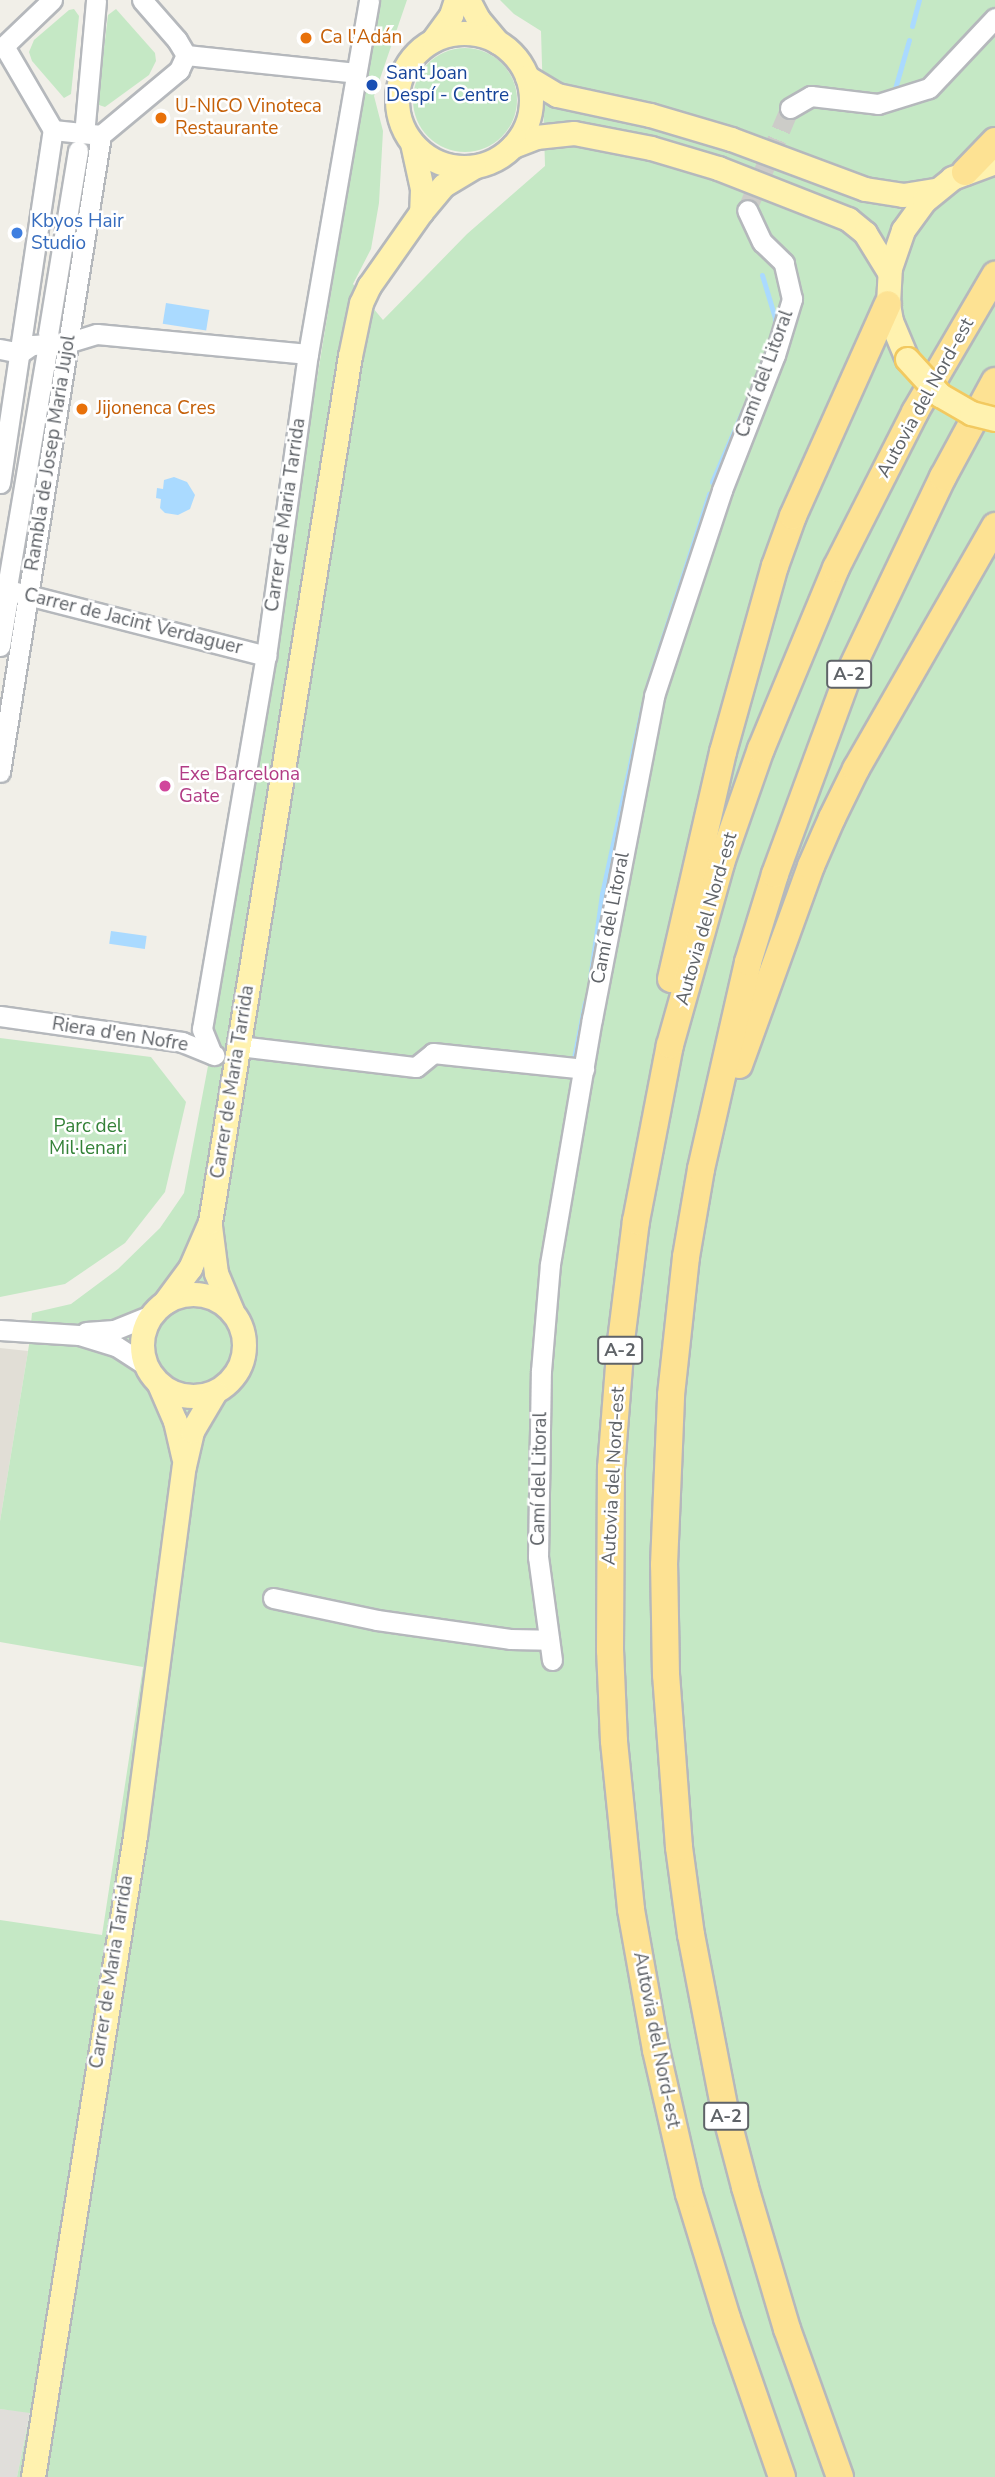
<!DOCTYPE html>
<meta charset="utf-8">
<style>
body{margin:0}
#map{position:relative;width:995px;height:2477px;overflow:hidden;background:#f1efe8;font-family:"Nunito Sans",sans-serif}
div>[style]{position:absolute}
.industrial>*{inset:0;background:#e0deda}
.education>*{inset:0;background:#e1ded6}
.green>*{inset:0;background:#c5e8c5}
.round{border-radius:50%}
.water>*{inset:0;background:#aadaff;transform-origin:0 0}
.stream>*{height:5px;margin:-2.5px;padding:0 2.5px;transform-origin:2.5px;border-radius:2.5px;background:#aadaff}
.minor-tunnel>*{height:19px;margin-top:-9.5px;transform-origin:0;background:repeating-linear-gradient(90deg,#ccccc8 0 19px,transparent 0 29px)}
.roads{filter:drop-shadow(2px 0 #b5b8bc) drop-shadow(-2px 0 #b5b8bc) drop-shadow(0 2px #b5b8bc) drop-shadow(0 -2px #b5b8bc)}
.minor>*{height:19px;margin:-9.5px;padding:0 9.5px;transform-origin:9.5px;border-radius:9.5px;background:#fff}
.major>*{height:23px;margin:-11.5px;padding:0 11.5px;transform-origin:11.5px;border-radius:11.5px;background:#fff2af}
.major>.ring{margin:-11.5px;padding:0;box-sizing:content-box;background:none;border:23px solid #fff2af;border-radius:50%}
.highway>*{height:26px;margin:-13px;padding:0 13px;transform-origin:13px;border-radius:13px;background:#fde293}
.bridges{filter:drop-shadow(2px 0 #f2c960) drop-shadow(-2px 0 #f2c960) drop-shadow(0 2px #f2c960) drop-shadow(0 -2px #f2c960)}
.major-bridge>*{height:23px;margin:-11.5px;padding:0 11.5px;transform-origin:11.5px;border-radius:11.5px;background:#fff2af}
.dots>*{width:19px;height:19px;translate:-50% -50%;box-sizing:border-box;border:4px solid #fff;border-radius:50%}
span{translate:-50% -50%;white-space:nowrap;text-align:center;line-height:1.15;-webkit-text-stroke:5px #fff;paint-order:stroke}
.shield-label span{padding:2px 5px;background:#fff;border:2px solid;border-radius:5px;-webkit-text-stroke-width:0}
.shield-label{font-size:18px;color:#5f6368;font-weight:700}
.food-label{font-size:19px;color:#c56008}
.left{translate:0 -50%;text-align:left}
.transit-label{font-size:19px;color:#164399}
.shop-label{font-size:19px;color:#366cbe}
.street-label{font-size:19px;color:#5f6368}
.hotel-label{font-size:19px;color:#b23c85}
.park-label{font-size:19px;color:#348238}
</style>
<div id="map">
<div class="industrial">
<i style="clip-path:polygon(0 2409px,30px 2412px,17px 2477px,0 2477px)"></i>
</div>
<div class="education">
<i style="clip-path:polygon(0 1348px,28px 1351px,0 1521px)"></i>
</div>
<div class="green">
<i style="clip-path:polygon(379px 0,407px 0,374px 96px,383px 131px,379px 203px,371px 249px,353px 284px,383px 320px,467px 234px,545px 166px,541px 31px,514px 14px,500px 0,995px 0,995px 2477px,17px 2477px,30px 2413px,0 2409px,0 1920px,102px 1935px,143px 1667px,0 1642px,0 1521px,29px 1345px,32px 1313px,71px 1304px,118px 1269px,160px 1228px,184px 1193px,208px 1066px,242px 837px)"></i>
<i style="clip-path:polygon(74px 9px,79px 16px,71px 94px,64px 98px,32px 61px,29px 52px,34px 40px,69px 10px)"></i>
<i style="clip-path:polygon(116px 9px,155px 53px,156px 61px,149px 75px,105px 107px,99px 105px,98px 99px,108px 15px)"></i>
<i class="round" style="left:413px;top:48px;width:104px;height:104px"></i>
<i style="clip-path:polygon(0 1038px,151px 1057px,186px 1102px,165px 1192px,125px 1243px,65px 1284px,0 1297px)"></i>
</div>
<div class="water">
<i style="left:166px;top:303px;width:44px;height:21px;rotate:9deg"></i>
<i style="clip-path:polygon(174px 477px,187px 482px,195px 495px,190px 509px,178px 515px,165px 513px,160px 508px,161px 499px,156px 498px,157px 488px,163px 489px,164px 480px)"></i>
<i style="left:111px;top:931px;width:36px;height:13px;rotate:8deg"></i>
</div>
<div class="stream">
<i style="left:912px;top:26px;width:27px;rotate:-75deg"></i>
<i style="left:894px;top:92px;width:54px;rotate:-73.9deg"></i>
<i style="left:762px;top:275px;width:45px;rotate:73.2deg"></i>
<i style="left:775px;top:318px;width:11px;rotate:90deg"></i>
<i style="left:712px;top:482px;width:78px;rotate:-66.7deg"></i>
<i style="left:648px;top:684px;width:200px;rotate:-72.2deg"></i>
<i style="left:590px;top:979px;width:86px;rotate:-82deg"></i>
<i style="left:602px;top:894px;width:194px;rotate:-77.8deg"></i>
<i style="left:574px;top:1058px;width:57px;rotate:-78.9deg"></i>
</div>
<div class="minor-tunnel">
<i style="left:747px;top:210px;width:111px;rotate:-67.1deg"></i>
</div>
<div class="roads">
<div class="minor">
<i style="left:52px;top:0;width:66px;rotate:136.2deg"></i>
<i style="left:4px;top:46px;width:97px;rotate:59.7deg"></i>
<i style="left:53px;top:130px;width:48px;rotate:5.9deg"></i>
<i style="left:142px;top:0;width:53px;rotate:48.8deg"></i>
<i style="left:177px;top:40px;width:17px;rotate:59deg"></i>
<i style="left:186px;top:55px;width:171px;rotate:6deg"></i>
<i style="left:790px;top:108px;width:24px;rotate:-30deg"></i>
<i style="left:811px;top:96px;width:67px;rotate:6.8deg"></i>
<i style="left:878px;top:104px;width:53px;rotate:-17.4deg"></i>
<i style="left:929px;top:88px;width:96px;rotate:-46.7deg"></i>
<i style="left:85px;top:124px;width:124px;rotate:-84.9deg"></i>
<i style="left:48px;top:334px;width:186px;rotate:-80.7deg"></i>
<i style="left:0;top:349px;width:20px;rotate:11deg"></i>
<i style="left:20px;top:353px;width:14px;rotate:-34deg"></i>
<i style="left:32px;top:345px;width:35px;rotate:-3deg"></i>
<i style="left:67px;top:343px;width:31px;rotate:-17deg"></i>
<i style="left:97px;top:334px;width:212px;rotate:5.4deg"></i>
<i style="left:0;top:483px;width:357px;rotate:-81.5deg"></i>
<i style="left:8px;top:581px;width:233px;rotate:-80.4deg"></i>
<i style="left:0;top:588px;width:275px;rotate:14.3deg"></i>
<i style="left:0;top:646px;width:50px;rotate:-80.7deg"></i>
<i style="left:0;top:772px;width:645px;rotate:-80.99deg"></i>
<i style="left:101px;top:135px;width:102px;rotate:-39.8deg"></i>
<i style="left:179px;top:70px;width:17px;rotate:-65deg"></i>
<i style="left:0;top:1016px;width:184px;rotate:8.1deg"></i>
<i style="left:182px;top:1042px;width:35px;rotate:22deg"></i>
<i style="left:239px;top:1046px;width:178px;rotate:6.8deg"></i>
<i style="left:416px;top:1067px;width:22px;rotate:-39deg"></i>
<i style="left:433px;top:1053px;width:152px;rotate:6deg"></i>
<i style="left:212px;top:1054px;width:27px;rotate:-112deg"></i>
<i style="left:202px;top:1029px;width:378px;rotate:-80.3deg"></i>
<i style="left:266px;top:656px;width:305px;rotate:-82.1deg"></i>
<i style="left:308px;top:354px;width:359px;rotate:-80.2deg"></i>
<i style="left:0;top:1330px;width:79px;rotate:3.6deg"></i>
<i style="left:79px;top:1335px;width:39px;rotate:17deg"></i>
<i style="left:116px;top:1346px;width:35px;rotate:33deg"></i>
<i style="left:86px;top:1332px;width:28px;rotate:-4deg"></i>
<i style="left:114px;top:1330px;width:40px;rotate:-22deg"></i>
<i style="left:273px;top:1598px;width:106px;rotate:11.9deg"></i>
<i style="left:377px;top:1620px;width:134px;rotate:8.1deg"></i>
<i style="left:510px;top:1639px;width:39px;rotate:1deg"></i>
<i style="left:552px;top:1660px;width:104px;rotate:-97.7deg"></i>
<i style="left:538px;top:1557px;width:186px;rotate:-89.1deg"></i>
<i style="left:541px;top:1371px;width:107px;rotate:-85.2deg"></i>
<i style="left:550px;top:1264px;width:249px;rotate:-80.3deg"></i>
<i style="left:592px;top:1019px;width:329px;rotate:-79.1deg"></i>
<i style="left:654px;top:696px;width:217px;rotate:-71.7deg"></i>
<i style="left:722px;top:490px;width:145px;rotate:-68.6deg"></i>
<i style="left:775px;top:355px;width:59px;rotate:-73.1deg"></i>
<i style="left:792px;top:299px;width:37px;rotate:-103deg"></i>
<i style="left:784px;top:263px;width:30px;rotate:-136deg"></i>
<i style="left:762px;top:242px;width:35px;rotate:-115deg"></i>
</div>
<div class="major">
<i style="left:468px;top:0;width:21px;rotate:62deg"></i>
<i style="left:478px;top:19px;width:30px;rotate:50deg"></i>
<i class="ring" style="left:397px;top:33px;width:111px;height:111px"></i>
<i style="left:433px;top:40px;width:31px;rotate:-54deg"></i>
<i style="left:451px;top:15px;width:16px;rotate:-72deg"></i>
<i style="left:527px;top:77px;width:35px;rotate:31deg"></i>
<i style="left:557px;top:95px;width:95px;rotate:12.1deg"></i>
<i style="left:650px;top:115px;width:84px;rotate:16.5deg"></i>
<i style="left:731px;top:139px;width:143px;rotate:20.5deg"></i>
<i style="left:865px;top:189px;width:38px;rotate:9deg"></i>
<i style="left:903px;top:195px;width:33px;rotate:-9deg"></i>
<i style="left:412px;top:143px;width:47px;rotate:77.7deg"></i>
<i style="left:422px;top:189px;width:23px;rotate:92deg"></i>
<i style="left:513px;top:146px;width:25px;rotate:-21deg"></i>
<i style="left:536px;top:137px;width:38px;rotate:-6deg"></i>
<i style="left:574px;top:133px;width:78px;rotate:11deg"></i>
<i style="left:651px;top:148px;width:70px;rotate:16.6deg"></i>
<i style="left:718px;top:168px;width:140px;rotate:21.4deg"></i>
<i style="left:848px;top:219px;width:22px;rotate:39deg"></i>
<i style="left:865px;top:233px;width:46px;rotate:58.4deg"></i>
<i style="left:907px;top:359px;width:41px;rotate:-112.8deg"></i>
<i style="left:891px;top:321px;width:17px;rotate:-100deg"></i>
<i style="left:888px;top:304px;width:36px;rotate:-87deg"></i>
<i style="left:890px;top:268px;width:40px;rotate:-71.1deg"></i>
<i style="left:903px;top:230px;width:36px;rotate:-54deg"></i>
<i style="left:924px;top:201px;width:36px;rotate:-39deg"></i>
<i style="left:952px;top:178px;width:46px;rotate:-20.4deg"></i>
<i style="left:210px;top:1226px;width:47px;rotate:82.7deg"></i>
<i style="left:216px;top:1273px;width:41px;rotate:67.2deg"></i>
<i class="ring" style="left:142px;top:1294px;width:79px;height:79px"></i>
<i style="left:164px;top:1303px;width:44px;rotate:-53.4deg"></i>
<i style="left:190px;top:1268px;width:50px;rotate:-66.5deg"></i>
<i style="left:210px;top:1222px;width:877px;rotate:-80.82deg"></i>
<i style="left:350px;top:356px;width:54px;rotate:-78.3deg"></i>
<i style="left:361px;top:303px;width:19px;rotate:-65deg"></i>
<i style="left:369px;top:286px;width:90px;rotate:-54.9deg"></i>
<i style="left:421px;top:212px;width:35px;rotate:-50deg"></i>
<i style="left:444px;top:185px;width:35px;rotate:-31deg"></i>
<i style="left:159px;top:1384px;width:40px;rotate:66.6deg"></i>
<i style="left:175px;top:1421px;width:37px;rotate:77deg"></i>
<i style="left:33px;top:2477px;width:649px;rotate:-80.96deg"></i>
<i style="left:135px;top:1836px;width:373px;rotate:-82.5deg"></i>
<i style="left:184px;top:1466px;width:36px;rotate:-77deg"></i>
<i style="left:192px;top:1431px;width:45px;rotate:-59.5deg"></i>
</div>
<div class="highway">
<i style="left:965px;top:172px;width:43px;rotate:-45.9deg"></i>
<i style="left:671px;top:979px;width:233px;rotate:-77.1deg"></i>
<i style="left:723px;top:752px;width:193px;rotate:-74.4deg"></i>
<i style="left:775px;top:566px;width:53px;rotate:-70.2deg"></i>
<i style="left:793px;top:516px;width:232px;rotate:-65.9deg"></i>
<i style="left:739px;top:1065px;width:212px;rotate:-70.1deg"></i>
<i style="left:811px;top:866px;width:52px;rotate:-66.4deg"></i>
<i style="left:832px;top:818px;width:55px;rotate:-63.9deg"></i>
<i style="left:856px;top:769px;width:280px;rotate:-60.2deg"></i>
<i style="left:782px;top:2477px;width:168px;rotate:-109.1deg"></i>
<i style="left:727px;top:2318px;width:130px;rotate:-107deg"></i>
<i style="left:689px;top:2194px;width:148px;rotate:-102.9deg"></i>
<i style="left:656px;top:2050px;width:143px;rotate:-100.1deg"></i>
<i style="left:631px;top:1909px;width:169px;rotate:-95.8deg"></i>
<i style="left:614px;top:1741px;width:91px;rotate:-92.5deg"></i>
<i style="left:610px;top:1650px;width:182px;rotate:-89.7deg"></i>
<i style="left:611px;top:1468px;width:127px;rotate:-85.5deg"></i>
<i style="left:621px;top:1341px;width:121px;rotate:-82.9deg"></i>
<i style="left:636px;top:1221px;width:179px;rotate:-79.1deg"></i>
<i style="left:670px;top:1045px;width:189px;rotate:-74.3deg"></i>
<i style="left:721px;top:863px;width:121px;rotate:-70.7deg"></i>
<i style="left:761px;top:749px;width:196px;rotate:-67.5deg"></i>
<i style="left:836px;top:568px;width:175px;rotate:-63.1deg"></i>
<i style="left:915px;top:412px;width:159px;rotate:-59.7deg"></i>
<i style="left:840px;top:2477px;width:157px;rotate:-109.7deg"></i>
<i style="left:787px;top:2329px;width:148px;rotate:-106.5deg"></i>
<i style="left:745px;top:2187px;width:79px;rotate:-104.7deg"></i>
<i style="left:725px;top:2111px;width:179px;rotate:-100.9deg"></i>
<i style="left:691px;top:1935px;width:89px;rotate:-97.8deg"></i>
<i style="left:679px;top:1847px;width:172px;rotate:-94.3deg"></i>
<i style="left:666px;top:1675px;width:110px;rotate:-91deg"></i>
<i style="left:664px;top:1565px;width:170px;rotate:-87.6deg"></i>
<i style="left:671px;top:1395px;width:139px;rotate:-83.8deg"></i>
<i style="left:686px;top:1257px;width:89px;rotate:-80.3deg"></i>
<i style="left:701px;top:1169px;width:212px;rotate:-77.2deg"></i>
<i style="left:748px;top:962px;width:92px;rotate:-72.9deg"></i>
<i style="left:775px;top:874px;width:209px;rotate:-69.8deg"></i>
<i style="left:847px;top:678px;width:223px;rotate:-64.5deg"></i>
<i style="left:943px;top:477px;width:109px;rotate:-61.6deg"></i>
</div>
</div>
<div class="bridges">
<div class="major-bridge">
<i style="left:907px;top:359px;width:49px;rotate:47.5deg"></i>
<i style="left:940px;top:395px;width:36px;rotate:30deg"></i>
<i style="left:971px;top:413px;width:25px;rotate:14deg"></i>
</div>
</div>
<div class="dots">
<i style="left:306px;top:38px;background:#e8710a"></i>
<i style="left:372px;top:85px;background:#1a4fb4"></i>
<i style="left:161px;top:118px;background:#e8710a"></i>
<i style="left:17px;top:233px;background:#3f7fe0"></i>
<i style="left:82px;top:409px;background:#e8710a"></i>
<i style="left:165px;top:786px;background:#d1479c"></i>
</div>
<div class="shield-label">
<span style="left:849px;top:674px">A-2</span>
<span style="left:620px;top:1350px">A-2</span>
<span style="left:726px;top:2116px">A-2</span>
</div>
<div class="food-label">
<span class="left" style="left:320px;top:38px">Ca l'Adán</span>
<span class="left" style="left:175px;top:118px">U-NICO Vinoteca<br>Restaurante</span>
<span class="left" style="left:96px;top:409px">Jijonenca Cres</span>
</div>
<div class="transit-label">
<span class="left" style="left:386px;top:85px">Sant Joan<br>Despí - Centre</span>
</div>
<div class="shop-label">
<span class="left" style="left:31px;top:233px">Kbyos Hair<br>Studio</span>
</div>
<div class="street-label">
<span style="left:765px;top:374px;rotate:-70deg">Camí del Litoral</span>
<span style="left:926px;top:398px;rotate:-61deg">Autovia del Nord-est</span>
<span style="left:51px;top:453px;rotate:-81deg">Rambla de Josep Maria Jujol</span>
<span style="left:286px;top:515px;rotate:-82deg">Carrer de Maria Tarrida</span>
<span style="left:133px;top:622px;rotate:14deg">Carrer de Jacint Verdaguer</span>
<span style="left:611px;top:918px;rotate:-79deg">Camí del Litoral</span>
<span style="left:707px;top:919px;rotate:-74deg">Autovia del Nord-est</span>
<span style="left:120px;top:1035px;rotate:9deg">Riera d'en Nofre</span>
<span style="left:233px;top:1082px;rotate:-81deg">Carrer de Maria Tarrida</span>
<span style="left:614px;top:1476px;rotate:-87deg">Autovia del Nord-est</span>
<span style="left:540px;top:1479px;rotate:-89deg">Camí del Litoral</span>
<span style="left:112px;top:1972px;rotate:-81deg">Carrer de Maria Tarrida</span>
<span style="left:656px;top:2040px;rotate:79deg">Autovia del Nord-est</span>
</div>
<div class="hotel-label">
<span class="left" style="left:179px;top:786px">Exe Barcelona<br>Gate</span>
</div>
<div class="park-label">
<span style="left:88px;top:1138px">Parc del<br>Mil·lenari</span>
</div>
</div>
